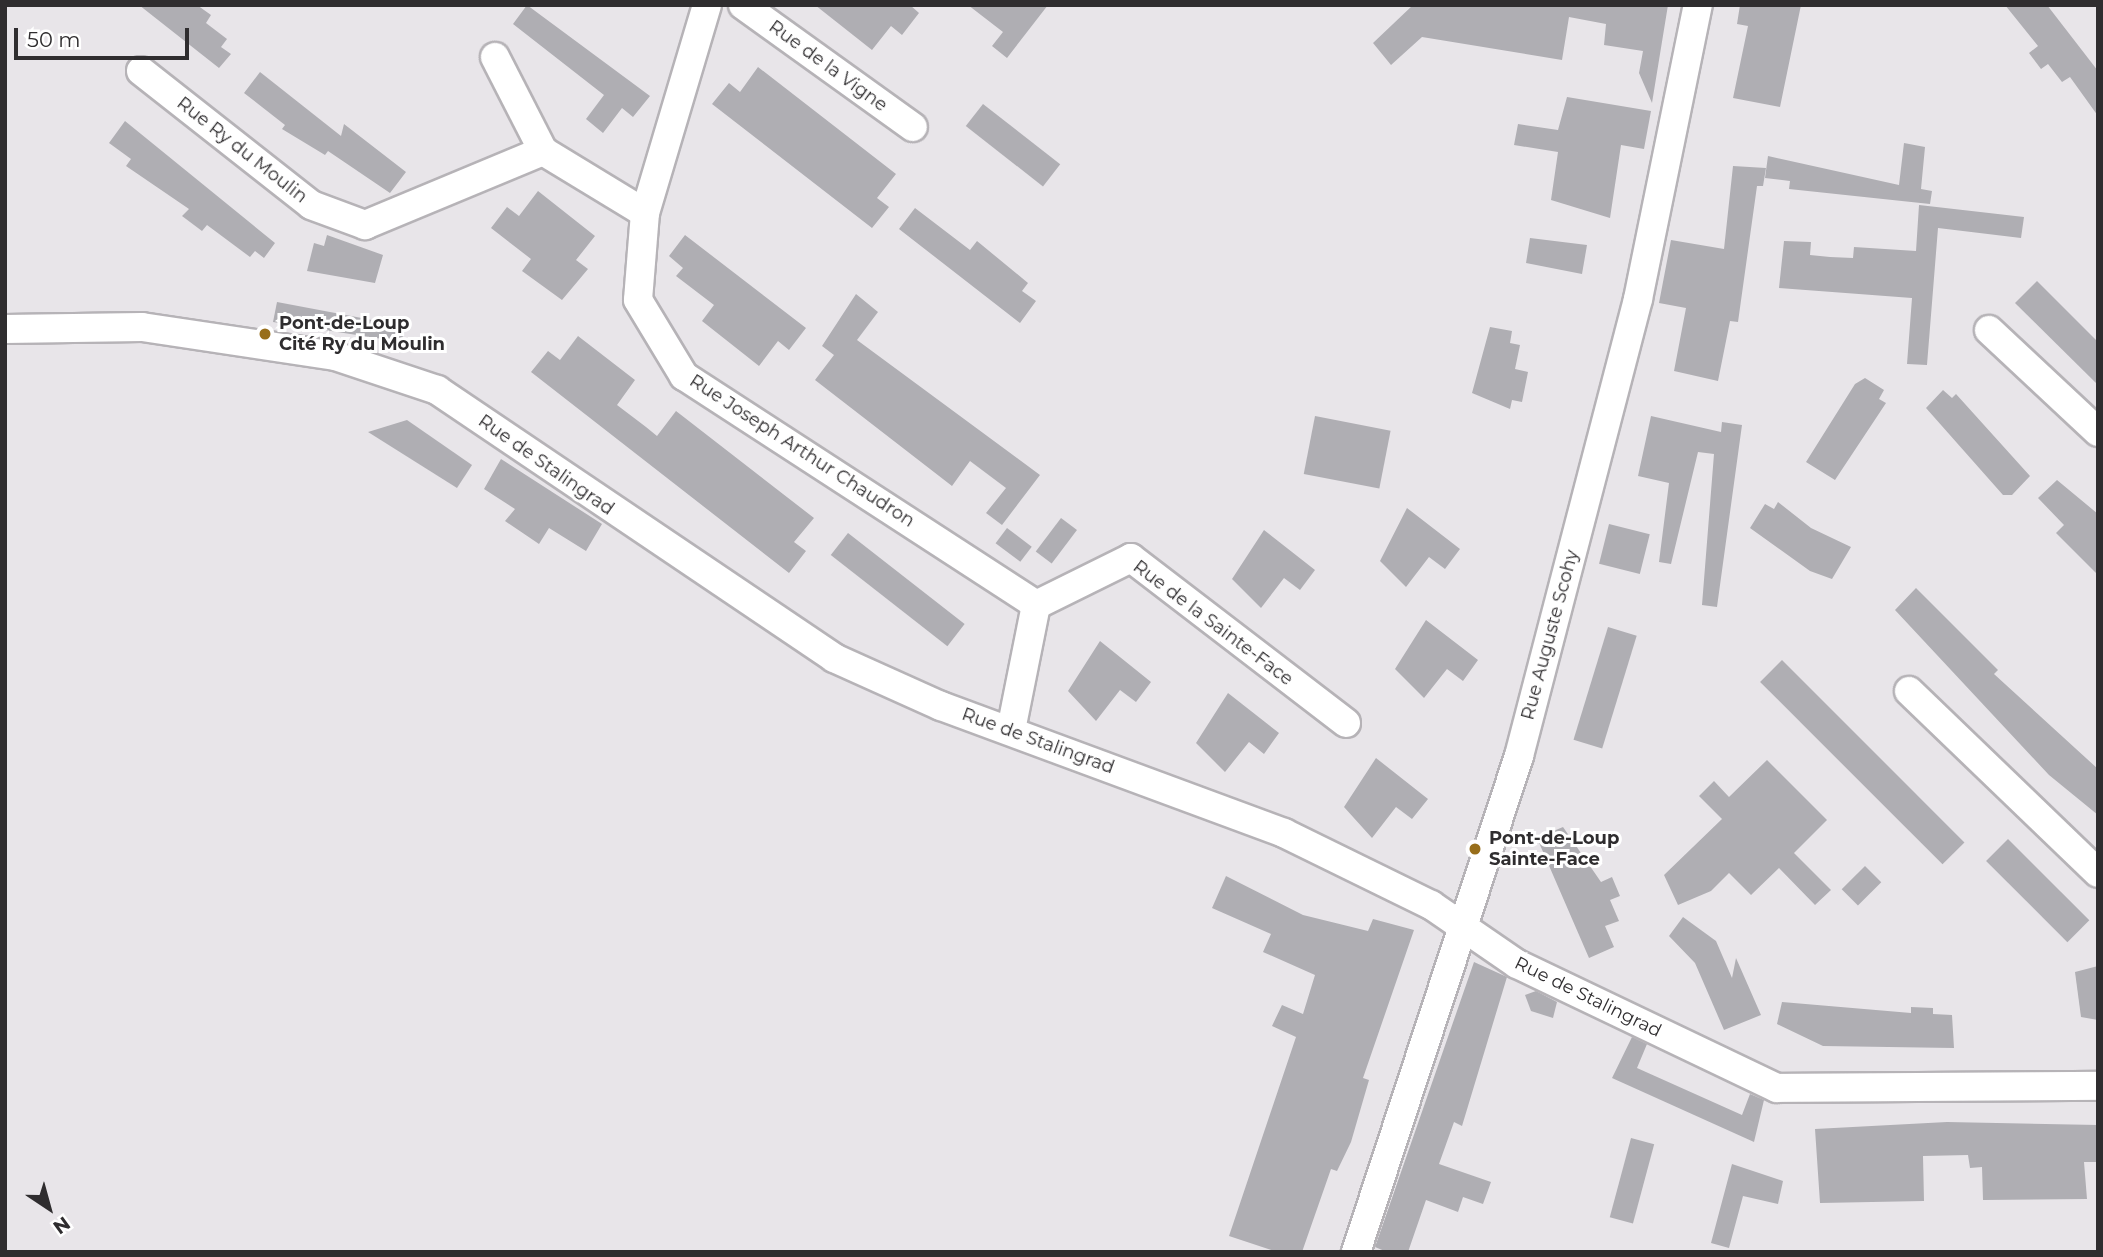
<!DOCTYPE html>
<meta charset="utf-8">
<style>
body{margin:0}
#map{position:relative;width:2103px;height:1257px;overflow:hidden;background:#e8e5e9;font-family:Montserrat,sans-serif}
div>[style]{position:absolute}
.building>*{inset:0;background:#afaeb3;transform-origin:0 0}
.roads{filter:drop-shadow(2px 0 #b6b3b7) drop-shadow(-2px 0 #b6b3b7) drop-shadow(0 2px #b6b3b7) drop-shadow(0 -2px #b6b3b7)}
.minor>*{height:28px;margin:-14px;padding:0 14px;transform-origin:14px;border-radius:14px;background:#fff}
.dots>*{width:19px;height:19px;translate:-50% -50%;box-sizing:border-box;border:4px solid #fff;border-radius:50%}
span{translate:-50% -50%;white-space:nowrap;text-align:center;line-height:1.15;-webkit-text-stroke:6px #fff;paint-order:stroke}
.street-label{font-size:18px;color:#2f2d2f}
.poi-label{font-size:18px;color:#2f2d2f;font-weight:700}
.left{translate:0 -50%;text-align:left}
.frame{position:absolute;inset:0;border:7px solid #2f2d2f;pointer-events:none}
.north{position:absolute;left:14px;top:1173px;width:70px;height:70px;-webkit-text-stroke:5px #fff;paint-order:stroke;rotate:144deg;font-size:19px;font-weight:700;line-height:28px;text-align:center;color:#2f2d2f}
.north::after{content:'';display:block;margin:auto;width:24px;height:32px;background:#2f2d2f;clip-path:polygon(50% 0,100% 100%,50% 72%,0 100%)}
.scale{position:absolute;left:14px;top:28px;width:175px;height:32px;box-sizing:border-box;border:4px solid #2f2d2f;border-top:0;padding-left:9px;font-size:21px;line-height:24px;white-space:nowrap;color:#2f2d2f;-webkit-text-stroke:5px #fff;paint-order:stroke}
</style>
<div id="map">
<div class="building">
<i style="clip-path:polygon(139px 5px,197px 5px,211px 15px,206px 23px,227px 39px,221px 47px,231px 54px,219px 68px)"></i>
<i style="clip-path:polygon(527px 5px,650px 96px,633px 117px,622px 108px,603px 133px,586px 119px,604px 95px,513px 24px)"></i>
<i style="clip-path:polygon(815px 5px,910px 5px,919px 13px,902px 35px,891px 26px,872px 50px)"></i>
<i style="clip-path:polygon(968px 5px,1048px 5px,1007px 58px,992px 46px,1003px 32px)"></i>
<i style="clip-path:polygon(1413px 5px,1668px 5px,1652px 103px,1639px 73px,1643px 51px,1604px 45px,1606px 24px,1569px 17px,1562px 60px,1422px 37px,1391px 65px,1373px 43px)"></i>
<i style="clip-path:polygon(1740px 5px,1801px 5px,1780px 107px,1733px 98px,1748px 26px,1737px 24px)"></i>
<i style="clip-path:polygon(2005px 5px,2047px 5px,2098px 71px,2098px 116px,2070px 77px,2062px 82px,2048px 64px,2041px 69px,2029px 53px,2038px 46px)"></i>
<i style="clip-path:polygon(758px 67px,896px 174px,877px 198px,889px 207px,872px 228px,712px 104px,729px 83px,740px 92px)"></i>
<i style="clip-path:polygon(260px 72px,341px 136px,344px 124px,406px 172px,390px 193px,328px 151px,325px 155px,282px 129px,285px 125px,244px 93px)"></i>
<i style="clip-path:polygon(1567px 97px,1651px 111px,1644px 149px,1621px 145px,1610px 218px,1551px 200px,1558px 152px,1514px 145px,1518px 124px,1558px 130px)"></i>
<i style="left:983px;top:104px;width:98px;height:28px;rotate:38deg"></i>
<i style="clip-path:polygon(125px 121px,275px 243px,264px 258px,255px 251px,250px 257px,207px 225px,202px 231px,182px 216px,189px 209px,126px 166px,131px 159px,109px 143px)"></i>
<i style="clip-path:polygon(1904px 143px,1925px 147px,1921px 189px,1932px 191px,1930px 204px,1789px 189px,1790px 181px,1765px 178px,1768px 156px,1899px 185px)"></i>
<i style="clip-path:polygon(1733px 166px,1766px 168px,1763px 186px,1757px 186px,1738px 322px,1730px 321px,1718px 381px,1674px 371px,1686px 308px,1659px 303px,1671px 240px,1724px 249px)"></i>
<i style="clip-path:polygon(538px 191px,595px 236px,576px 260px,588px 269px,562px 300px,522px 271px,531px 259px,491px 228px,507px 207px,519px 216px)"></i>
<i style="clip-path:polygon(1919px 205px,2024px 217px,2021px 238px,1938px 228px,1927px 365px,1907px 364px,1912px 298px,1779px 288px,1784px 241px,1811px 242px,1810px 255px,1830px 257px,1853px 258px,1854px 247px,1916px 251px)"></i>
<i style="clip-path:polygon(915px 208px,970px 250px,977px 241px,1028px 283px,1022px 291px,1036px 301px,1020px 323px,899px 229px)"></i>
<i style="clip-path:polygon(327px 235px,383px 255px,375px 283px,307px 271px,314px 243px,324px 246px)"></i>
<i style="clip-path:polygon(685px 235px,806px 328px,789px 350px,778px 341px,759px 366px,702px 321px,714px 305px,676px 276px,683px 268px,669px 256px)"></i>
<i style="clip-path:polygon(1530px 238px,1587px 245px,1582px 274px,1526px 263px)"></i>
<i style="clip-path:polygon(2037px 281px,2098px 342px,2098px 385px,2015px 303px)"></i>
<i style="clip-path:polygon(856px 294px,878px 312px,857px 340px,1040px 475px,1002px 525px,986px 513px,1006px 488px,970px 461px,952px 486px,815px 380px,834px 355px,822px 346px)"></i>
<i style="clip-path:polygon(277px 302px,404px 326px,402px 342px,273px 322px)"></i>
<i style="clip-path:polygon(1490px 327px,1512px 331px,1510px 343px,1520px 345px,1515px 369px,1528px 372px,1522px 402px,1512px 400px,1510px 409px,1472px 393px)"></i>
<i style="clip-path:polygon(578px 336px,635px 380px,617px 405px,646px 427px,657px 436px,676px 411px,814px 518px,794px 542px,806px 551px,789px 573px,531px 372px,548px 351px,560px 360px)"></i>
<i style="clip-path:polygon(1865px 378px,1884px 390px,1879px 399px,1886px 403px,1835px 480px,1806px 462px,1855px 384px)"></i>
<i style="clip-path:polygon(1943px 390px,1952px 398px,1956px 394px,2030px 476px,2012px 495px,2003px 495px,1926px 408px)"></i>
<i style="left:1315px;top:416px;width:77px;height:59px;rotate:11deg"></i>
<i style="clip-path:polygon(1651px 416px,1721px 432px,1722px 422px,1742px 425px,1717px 607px,1702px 605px,1714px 454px,1698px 452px,1671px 564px,1659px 562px,1669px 483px,1638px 476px)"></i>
<i style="clip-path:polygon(407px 420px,472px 465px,457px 488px,368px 432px)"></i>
<i style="clip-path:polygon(501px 459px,602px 524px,586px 551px,549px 528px,539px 544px,505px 521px,515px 509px,484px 489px)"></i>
<i style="clip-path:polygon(2057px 480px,2098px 514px,2098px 575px,2056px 533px,2064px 525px,2038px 498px)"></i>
<i style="clip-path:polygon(1778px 502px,1811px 528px,1851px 547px,1832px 579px,1810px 571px,1750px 528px,1765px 504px,1774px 509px)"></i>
<i style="clip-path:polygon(1407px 508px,1460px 549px,1445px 569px,1429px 557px,1406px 587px,1380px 561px)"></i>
<i style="left:1061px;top:518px;width:20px;height:42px;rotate:37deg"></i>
<i style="left:1609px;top:524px;width:42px;height:41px;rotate:14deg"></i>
<i style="left:1007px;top:528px;width:31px;height:19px;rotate:37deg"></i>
<i style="clip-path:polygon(1264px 530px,1315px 570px,1300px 590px,1284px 578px,1261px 608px,1232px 579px)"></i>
<i style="left:848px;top:533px;width:148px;height:28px;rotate:38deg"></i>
<i style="clip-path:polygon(1916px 588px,1998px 670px,1994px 674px,2098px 769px,2098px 815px,2049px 775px,1895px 610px)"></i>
<i style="clip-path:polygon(1426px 620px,1478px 660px,1463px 681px,1447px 669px,1424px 698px,1395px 669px)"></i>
<i style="left:1608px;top:627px;width:30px;height:118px;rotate:17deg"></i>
<i style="clip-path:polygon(1100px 641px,1151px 682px,1136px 702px,1120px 690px,1096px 721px,1068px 691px)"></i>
<i style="left:1782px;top:660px;width:258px;height:31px;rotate:45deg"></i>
<i style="clip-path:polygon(1228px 693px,1279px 733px,1264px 754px,1249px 742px,1225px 772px,1196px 743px)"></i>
<i style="clip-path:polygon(1376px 758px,1428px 799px,1412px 819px,1396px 807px,1372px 838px,1344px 807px)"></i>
<i style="clip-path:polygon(1767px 760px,1827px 820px,1794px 853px,1831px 890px,1815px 905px,1779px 868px,1751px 895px,1729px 873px,1711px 891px,1678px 905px,1664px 875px,1722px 819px,1699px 796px,1714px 781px,1729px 797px)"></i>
<i style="clip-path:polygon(1563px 827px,1601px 882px,1612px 877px,1620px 896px,1610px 900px,1619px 921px,1605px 926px,1614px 947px,1589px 958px,1537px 838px)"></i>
<i style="left:2008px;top:839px;width:115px;height:31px;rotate:45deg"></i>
<i style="left:1865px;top:866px;width:23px;height:33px;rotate:45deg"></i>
<i style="clip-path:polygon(1226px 876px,1303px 915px,1368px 931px,1373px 919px,1414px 930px,1363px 1078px,1369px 1080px,1351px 1142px,1337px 1171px,1331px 1169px,1302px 1252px,1277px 1252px,1229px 1236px,1296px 1037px,1272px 1026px,1282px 1005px,1303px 1014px,1315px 975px,1263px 952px,1271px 934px,1212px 908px)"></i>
<i style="clip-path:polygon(1683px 917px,1716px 941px,1732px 978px,1736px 958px,1761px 1015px,1724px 1030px,1695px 963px,1669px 936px)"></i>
<i style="clip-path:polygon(1474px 962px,1507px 977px,1462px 1126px,1454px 1122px,1439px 1164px,1491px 1182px,1483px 1204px,1463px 1197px,1458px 1212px,1426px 1200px,1408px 1252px,1387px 1252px,1375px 1247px)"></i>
<i style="clip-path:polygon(2098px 966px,2098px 1020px,2081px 1017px,2075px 972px)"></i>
<i style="clip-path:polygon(1536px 991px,1557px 1002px,1553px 1018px,1531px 1011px,1525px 995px)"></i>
<i style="clip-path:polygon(1782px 1002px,1911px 1013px,1911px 1007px,1933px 1008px,1933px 1014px,1952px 1015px,1954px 1048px,1823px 1046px,1777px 1024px)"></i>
<i style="clip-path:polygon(1632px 1037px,1647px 1044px,1637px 1068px,1742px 1115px,1750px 1094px,1764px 1100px,1754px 1142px,1612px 1078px)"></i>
<i style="clip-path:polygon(1947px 1122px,2098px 1125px,2098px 1162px,2084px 1162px,2087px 1199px,1983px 1200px,1982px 1167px,1970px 1168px,1968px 1155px,1923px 1156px,1924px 1201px,1820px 1203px,1815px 1129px)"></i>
<i style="left:1631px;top:1138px;width:24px;height:82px;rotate:15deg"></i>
<i style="clip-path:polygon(1732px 1164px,1783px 1181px,1778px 1204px,1743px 1196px,1729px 1248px,1711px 1243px)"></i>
</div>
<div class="roads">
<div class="minor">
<i style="left:707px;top:5px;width:217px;rotate:106.6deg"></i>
<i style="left:645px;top:213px;width:87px;rotate:94.6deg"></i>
<i style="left:638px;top:300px;width:89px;rotate:58.8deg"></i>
<i style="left:684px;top:376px;width:420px;rotate:33deg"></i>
<i style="left:1036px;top:605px;width:127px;rotate:101.3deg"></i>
<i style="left:743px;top:5px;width:209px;rotate:35.7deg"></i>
<i style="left:495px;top:57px;width:106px;rotate:62.9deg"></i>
<i style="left:543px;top:151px;width:119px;rotate:31.3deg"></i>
<i style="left:141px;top:71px;width:216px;rotate:38.2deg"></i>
<i style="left:311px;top:205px;width:58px;rotate:20.3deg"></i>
<i style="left:365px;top:225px;width:193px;rotate:-22.6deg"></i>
<i style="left:5px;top:329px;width:137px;rotate:-0.8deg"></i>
<i style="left:142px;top:327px;width:195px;rotate:8.5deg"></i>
<i style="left:335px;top:356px;width:108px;rotate:18.4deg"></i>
<i style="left:437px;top:390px;width:479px;rotate:34deg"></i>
<i style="left:834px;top:658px;width:117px;rotate:24.2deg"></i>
<i style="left:941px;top:706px;width:366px;rotate:20.3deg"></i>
<i style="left:1284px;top:833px;width:164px;rotate:26.1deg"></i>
<i style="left:1431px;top:905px;width:104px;rotate:34.5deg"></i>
<i style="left:1517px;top:964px;width:288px;rotate:25.5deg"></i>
<i style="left:1777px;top:1088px;width:321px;rotate:-0.4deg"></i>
<i style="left:1989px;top:330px;width:149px;rotate:43.1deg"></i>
<i style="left:1036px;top:605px;width:106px;rotate:-26.3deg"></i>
<i style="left:1131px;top:558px;width:271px;rotate:37.5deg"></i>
<i style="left:1909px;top:691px;width:262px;rotate:43.9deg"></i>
<i style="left:1356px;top:1252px;width:522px;rotate:-71.81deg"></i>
<i style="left:1519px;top:756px;width:472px;rotate:-75.4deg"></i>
<i style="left:1638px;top:299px;width:300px;rotate:-78.5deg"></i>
</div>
</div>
<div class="dots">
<i style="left:265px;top:334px;background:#986e1b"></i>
<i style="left:1475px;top:849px;background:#986e1b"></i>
</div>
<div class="street-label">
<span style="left:828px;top:66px;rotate:36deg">Rue de la Vigne</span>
<span style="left:242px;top:150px;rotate:38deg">Rue Ry du Moulin</span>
<span style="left:802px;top:451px;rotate:33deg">Rue Joseph Arthur Chaudron</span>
<span style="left:546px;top:465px;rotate:35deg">Rue de Stalingrad</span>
<span style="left:1213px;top:623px;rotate:37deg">Rue de la Sainte-Face</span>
<span style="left:1550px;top:635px;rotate:-75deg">Rue Auguste Scohy</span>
<span style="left:1038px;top:741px;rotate:20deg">Rue de Stalingrad</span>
<span style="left:1588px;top:997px;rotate:26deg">Rue de Stalingrad</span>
</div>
<div class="poi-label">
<span class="left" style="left:279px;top:334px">Pont-de-Loup<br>Cité Ry du Moulin</span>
<span class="left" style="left:1489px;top:849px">Pont-de-Loup<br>Sainte-Face</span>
</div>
<div class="frame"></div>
<div class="north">N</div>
<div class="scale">50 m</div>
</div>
